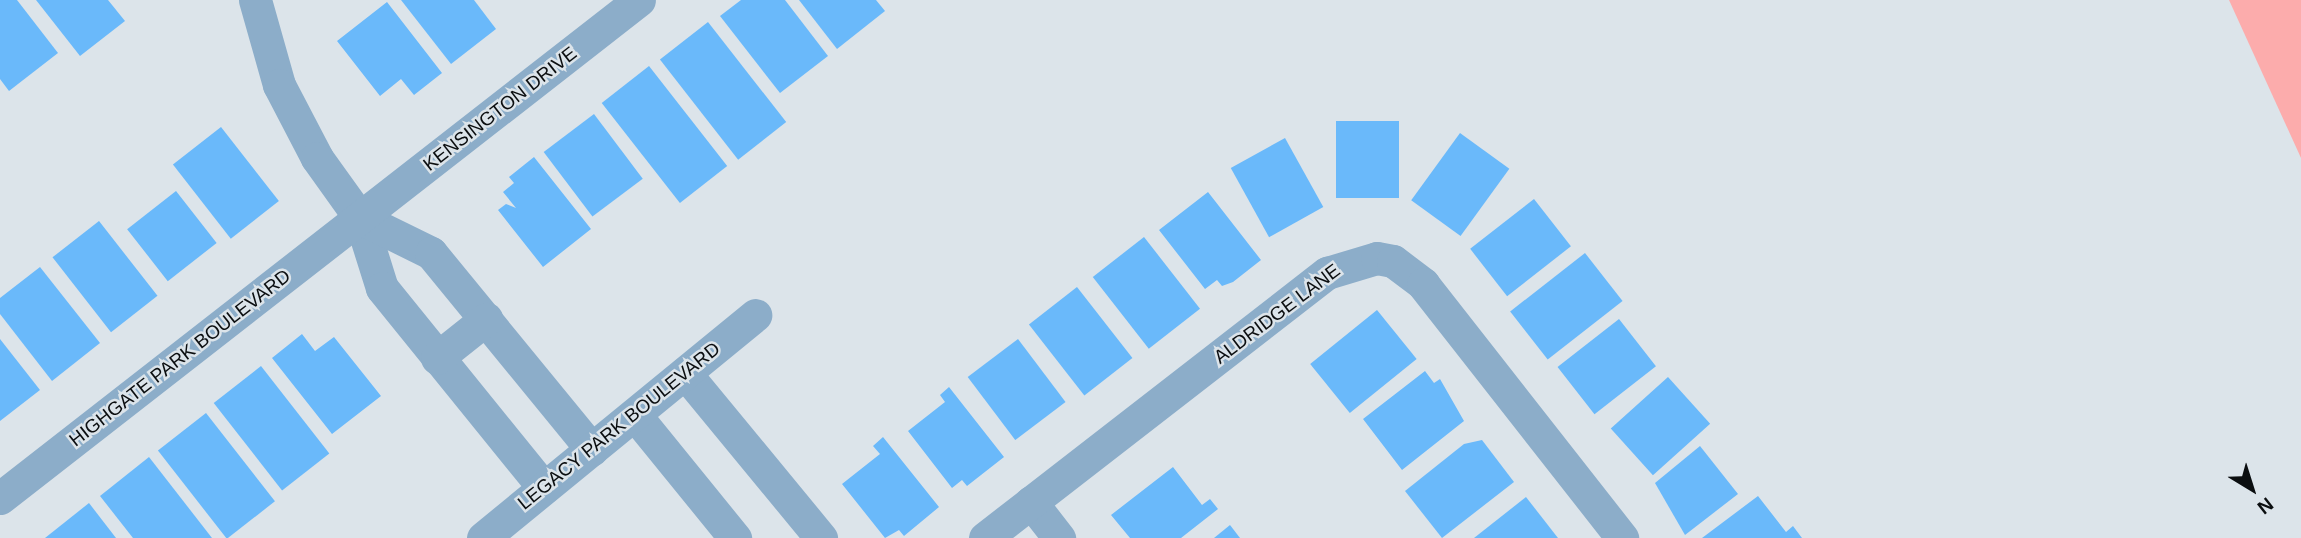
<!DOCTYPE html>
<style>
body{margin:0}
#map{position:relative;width:2301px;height:538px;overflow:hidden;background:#dce4ea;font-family:Arial,sans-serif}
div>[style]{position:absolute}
.green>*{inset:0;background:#fcacac}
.building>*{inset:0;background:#6ab9fa;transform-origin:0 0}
.minor>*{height:33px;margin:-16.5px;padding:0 16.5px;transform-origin:16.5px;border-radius:16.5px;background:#8cadc9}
span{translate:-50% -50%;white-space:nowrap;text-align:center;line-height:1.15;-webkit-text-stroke:5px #dce4ea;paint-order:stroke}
.street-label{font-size:19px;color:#0b0e10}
.north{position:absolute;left:2217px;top:454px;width:70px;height:70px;-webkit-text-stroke:5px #dce4ea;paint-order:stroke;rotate:142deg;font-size:19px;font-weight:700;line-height:28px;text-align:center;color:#0b0e10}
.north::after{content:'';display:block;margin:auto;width:24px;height:32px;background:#0b0e10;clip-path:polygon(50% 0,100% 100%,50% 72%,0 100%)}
</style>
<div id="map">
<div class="green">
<i style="clip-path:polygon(2229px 0,2301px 0,2301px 158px)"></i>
</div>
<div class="building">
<i style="clip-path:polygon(0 0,17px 0,58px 53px,9px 91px,0 79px)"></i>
<i style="clip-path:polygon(36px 0,108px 0,125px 21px,80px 56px)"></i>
<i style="clip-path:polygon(401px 0,474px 0,496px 29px,451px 64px)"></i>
<i style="clip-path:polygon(741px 0,785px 0,828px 56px,780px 93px,720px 16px)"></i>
<i style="clip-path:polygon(799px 0,876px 0,885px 11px,837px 49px)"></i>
<i style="clip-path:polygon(387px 2px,442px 73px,414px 95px,401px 79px,380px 96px,337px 41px)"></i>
<i style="left:708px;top:22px;width:127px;height:61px;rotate:52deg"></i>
<i style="left:649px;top:66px;width:127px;height:60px;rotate:52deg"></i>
<i style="left:594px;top:114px;width:81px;height:63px;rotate:53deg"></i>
<i style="left:1336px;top:121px;width:63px;height:77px"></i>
<i style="left:221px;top:127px;width:94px;height:61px;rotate:52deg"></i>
<i style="left:1460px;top:133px;width:61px;height:83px;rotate:36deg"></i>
<i style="left:1285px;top:138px;width:79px;height:62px;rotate:61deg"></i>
<i style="clip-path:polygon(534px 157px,591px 229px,543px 267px,498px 210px,506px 204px,516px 208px,503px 192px,514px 183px,509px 177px)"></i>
<i style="left:176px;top:191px;width:66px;height:62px;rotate:52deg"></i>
<i style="clip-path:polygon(1208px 192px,1261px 260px,1233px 282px,1222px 286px,1217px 280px,1205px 289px,1159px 230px)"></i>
<i style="left:1534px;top:199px;width:60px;height:81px;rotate:52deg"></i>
<i style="left:99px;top:221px;width:95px;height:59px;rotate:52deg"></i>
<i style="left:1144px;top:237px;width:91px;height:65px;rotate:52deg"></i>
<i style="left:1585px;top:253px;width:61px;height:95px;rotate:52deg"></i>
<i style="clip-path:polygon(40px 267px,100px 343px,52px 381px,0 314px,0 298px)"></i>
<i style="left:1077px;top:287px;width:90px;height:61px;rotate:52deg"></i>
<i style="left:1377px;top:310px;width:63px;height:86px;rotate:51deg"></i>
<i style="left:1619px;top:319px;width:60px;height:78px;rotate:52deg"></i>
<i style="clip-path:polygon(302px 334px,315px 351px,334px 337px,381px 396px,332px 434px,272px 358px)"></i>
<i style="clip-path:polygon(0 339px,40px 390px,0 421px)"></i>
<i style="left:1018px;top:339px;width:79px;height:63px;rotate:53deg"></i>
<i style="left:261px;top:366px;width:111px;height:60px;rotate:52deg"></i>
<i style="clip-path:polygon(1425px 371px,1434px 383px,1440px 379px,1464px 421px,1402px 470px,1363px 419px)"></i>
<i style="left:1668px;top:377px;width:63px;height:77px;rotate:48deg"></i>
<i style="clip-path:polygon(949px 387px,1004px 457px,967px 486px,962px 480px,952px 488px,908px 431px,945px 402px,940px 395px)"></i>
<i style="left:206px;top:413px;width:112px;height:61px;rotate:52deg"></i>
<i style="clip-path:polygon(883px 437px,939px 507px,904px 536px,899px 530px,885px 538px,842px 484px,880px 454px,873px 446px)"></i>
<i style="clip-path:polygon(1482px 440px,1514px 482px,1442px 538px,1405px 491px,1464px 444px)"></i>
<i style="clip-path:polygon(1700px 446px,1738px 494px,1685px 535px,1655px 483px)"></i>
<i style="clip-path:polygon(149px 457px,212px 538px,133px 538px,100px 496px)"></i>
<i style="clip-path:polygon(1173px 467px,1202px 505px,1210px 499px,1218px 509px,1181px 538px,1130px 538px,1111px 515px)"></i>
<i style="clip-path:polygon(1758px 496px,1786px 532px,1793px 526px,1802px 538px,1702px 538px)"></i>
<i style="clip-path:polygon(1526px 497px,1558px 538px,1474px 538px)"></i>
<i style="clip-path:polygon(89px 503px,116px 538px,45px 538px)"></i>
<i style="clip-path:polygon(1230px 525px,1240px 538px,1214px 538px)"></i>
</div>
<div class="minor">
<i style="left:255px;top:0;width:88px;rotate:74.2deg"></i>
<i style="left:279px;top:85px;width:82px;rotate:62.5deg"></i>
<i style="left:317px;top:158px;width:74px;rotate:54.4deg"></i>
<i style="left:360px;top:218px;width:73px;rotate:72.6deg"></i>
<i style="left:382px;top:288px;width:257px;rotate:51deg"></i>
<i style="left:360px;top:218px;width:79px;rotate:26.2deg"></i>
<i style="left:431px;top:253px;width:254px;rotate:50.7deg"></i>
<i style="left:437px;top:358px;width:63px;rotate:-38.5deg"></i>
<i style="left:685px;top:373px;width:214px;rotate:50.5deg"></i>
<i style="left:635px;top:415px;width:159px;rotate:50.9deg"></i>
<i style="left:0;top:498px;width:810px;rotate:-37.93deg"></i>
<i style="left:1031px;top:502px;width:46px;rotate:52.1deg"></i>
<i style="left:483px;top:538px;width:352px;rotate:-39.3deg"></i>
<i style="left:985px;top:538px;width:433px;rotate:-37.8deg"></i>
<i style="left:1327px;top:273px;width:52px;rotate:-16.7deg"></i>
<i style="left:1377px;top:258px;width:16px;rotate:11deg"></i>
<i style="left:1393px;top:261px;width:38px;rotate:37deg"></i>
<i style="left:1423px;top:284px;width:323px;rotate:51.9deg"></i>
</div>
<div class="street-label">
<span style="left:500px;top:109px;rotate:-38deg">KENSINGTON DRIVE</span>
<span style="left:1277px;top:314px;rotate:-37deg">ALDRIDGE LANE</span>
<span style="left:180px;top:358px;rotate:-38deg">HIGHGATE PARK BOULEVARD</span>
<span style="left:619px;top:426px;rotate:-39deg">LEGACY PARK BOULEVARD</span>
</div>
<div class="north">N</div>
</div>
